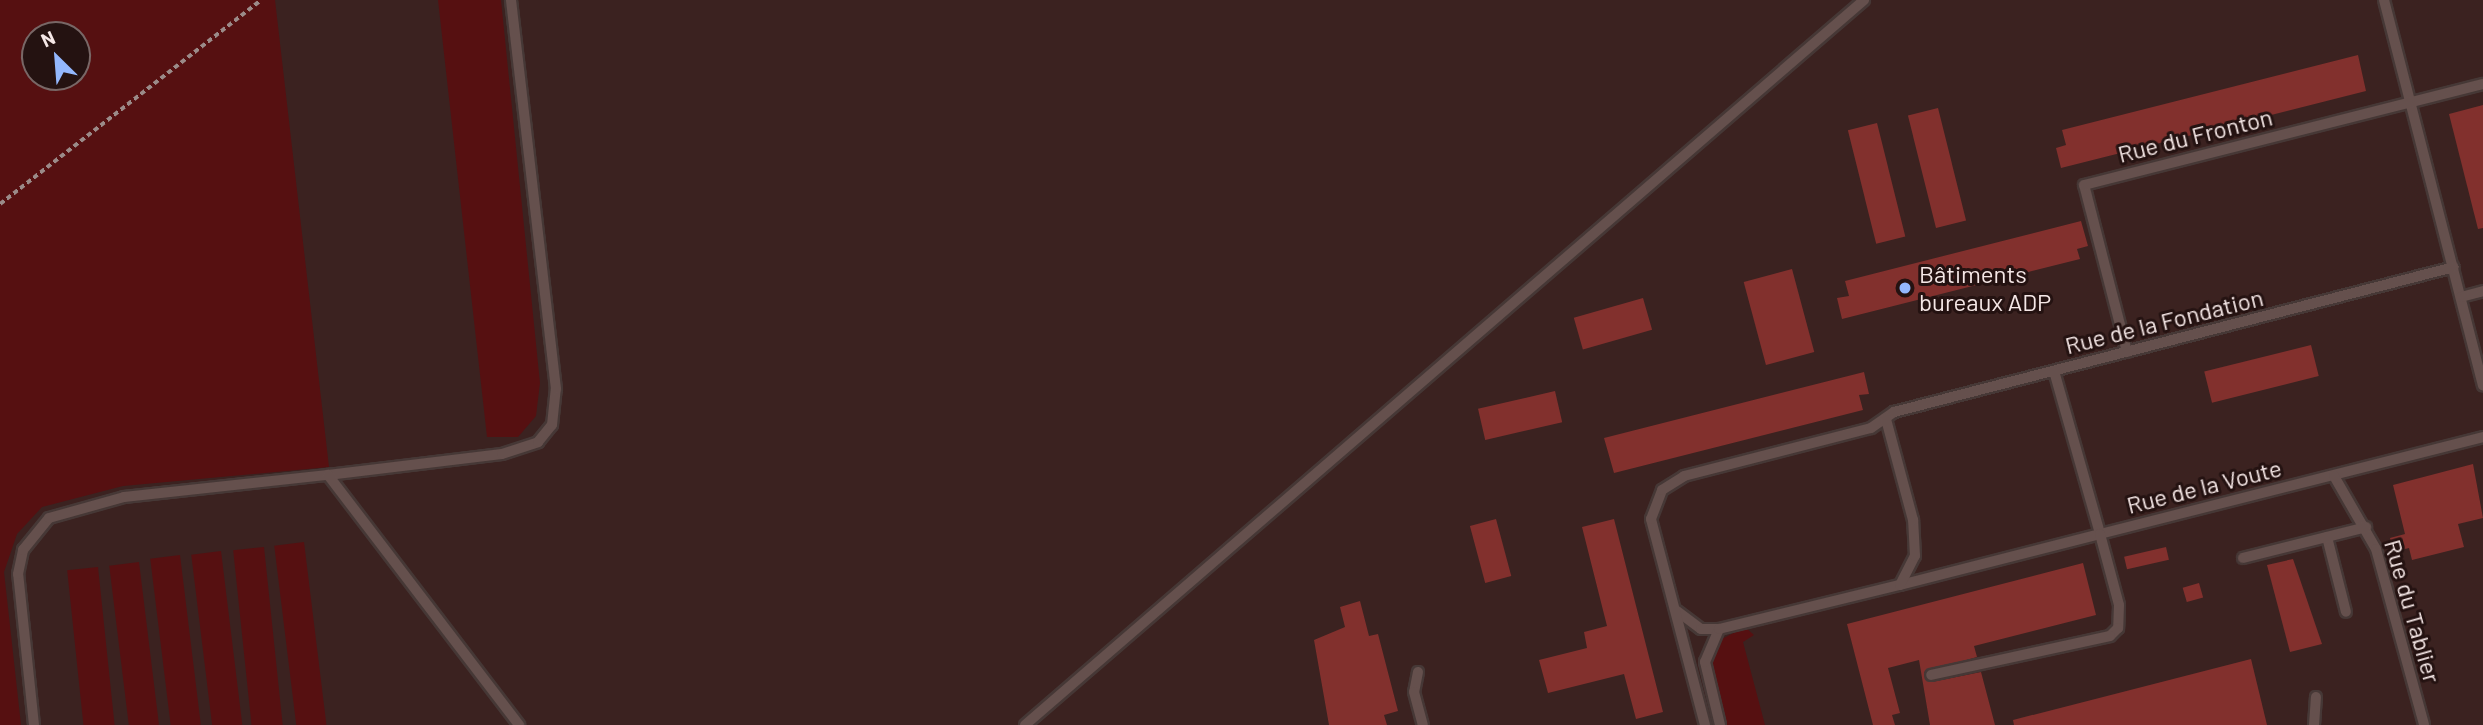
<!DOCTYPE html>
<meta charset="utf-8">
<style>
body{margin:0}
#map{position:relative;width:2483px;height:725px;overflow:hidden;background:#2e1c1a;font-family:Barlow,sans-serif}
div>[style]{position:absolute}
.built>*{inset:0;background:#3b2220}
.green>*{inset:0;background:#561011;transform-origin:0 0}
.building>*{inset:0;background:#82302d;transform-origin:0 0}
.path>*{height:3.5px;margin-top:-1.75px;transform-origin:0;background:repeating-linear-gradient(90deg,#9b8b89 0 5px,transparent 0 8.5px)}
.roads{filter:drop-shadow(2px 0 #463836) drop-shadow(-2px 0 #463836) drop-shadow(0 2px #463836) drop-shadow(0 -2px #463836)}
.service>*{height:10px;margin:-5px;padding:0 5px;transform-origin:5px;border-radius:5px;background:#65504d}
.dots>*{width:19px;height:19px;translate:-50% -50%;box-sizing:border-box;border:4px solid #241211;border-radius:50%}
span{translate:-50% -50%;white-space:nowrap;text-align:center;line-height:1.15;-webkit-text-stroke:6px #241211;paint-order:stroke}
.street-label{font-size:24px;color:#f5e7e6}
.poi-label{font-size:24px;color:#f5e7e6}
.left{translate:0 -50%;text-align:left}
.north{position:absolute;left:21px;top:21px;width:70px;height:70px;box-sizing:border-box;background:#241211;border:2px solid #786766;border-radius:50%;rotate:335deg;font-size:19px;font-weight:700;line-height:28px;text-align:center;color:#f5e7e6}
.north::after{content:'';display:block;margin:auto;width:24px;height:32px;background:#93b7fd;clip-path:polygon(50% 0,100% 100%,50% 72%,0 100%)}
</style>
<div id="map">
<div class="built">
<i style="clip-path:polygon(evenodd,0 0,2483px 0,2483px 725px,0 725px,0 0,35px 35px,77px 35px,77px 77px,35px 77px,35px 35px)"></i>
</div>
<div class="green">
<i style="clip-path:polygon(evenodd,0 0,275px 0,329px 467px,123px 486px,42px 507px,17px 534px,4px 572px,21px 725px,0 725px,0 0,35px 35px,77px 35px,77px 77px,35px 77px,35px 35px)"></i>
<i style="clip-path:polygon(438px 0,501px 0,540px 383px,536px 416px,518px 437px,487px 437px)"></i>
<i style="left:304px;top:542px;width:184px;height:30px;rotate:83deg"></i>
<i style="left:264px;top:547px;width:179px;height:31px;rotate:84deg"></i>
<i style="left:221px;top:551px;width:175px;height:30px;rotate:83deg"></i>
<i style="left:180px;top:555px;width:171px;height:30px;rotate:83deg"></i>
<i style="left:139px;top:562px;width:164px;height:30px;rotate:83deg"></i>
<i style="left:98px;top:567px;width:159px;height:31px;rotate:84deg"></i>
<i style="clip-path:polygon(1745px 627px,1754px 635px,1743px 642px,1765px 725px,1726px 725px,1711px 668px,1716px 642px)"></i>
</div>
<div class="building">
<i style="clip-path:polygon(2358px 55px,2366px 91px,2061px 168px,2056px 148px,2066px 145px,2062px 130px)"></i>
<i style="clip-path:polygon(2483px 105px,2483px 228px,2478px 229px,2449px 114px)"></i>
<i style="left:1938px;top:108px;width:116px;height:31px;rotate:76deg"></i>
<i style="left:1877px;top:123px;width:117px;height:30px;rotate:76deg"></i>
<i style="clip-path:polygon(2081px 221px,2088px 246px,2077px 249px,2080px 259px,1842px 319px,1837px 298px,1849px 296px,1845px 281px)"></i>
<i style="left:1792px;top:269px;width:86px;height:50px;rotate:75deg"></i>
<i style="left:1643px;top:298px;width:33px;height:72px;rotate:74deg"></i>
<i style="left:2311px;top:345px;width:32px;height:110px;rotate:76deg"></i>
<i style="clip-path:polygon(1864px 372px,1869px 394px,1859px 395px,1863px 410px,1614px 473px,1604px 438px)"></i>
<i style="left:1555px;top:391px;width:32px;height:79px;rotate:77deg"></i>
<i style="clip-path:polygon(2473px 464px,2483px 518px,2458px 524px,2464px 547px,2412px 560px,2409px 548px,2394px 552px,2390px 538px,2405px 534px,2393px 485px)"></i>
<i style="left:1496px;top:519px;width:59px;height:27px;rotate:75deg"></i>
<i style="clip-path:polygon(1614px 519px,1663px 712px,1636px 719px,1624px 674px,1548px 693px,1539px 660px,1587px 648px,1584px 632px,1607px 626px,1582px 527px)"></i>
<i style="left:2166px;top:547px;width:13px;height:43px;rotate:77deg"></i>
<i style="clip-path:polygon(2293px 559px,2322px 644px,2290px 652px,2267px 565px)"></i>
<i style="clip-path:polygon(2083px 563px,2096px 615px,1974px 646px,1977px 657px,1924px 672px,1932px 682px,1981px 672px,1995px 725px,1930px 725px,1919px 660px,1888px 668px,1900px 713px,1892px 715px,1895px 725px,1873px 725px,1847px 624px)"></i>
<i style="left:2199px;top:583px;width:15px;height:17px;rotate:74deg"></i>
<i style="clip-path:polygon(1360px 601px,1369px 636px,1378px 634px,1398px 711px,1384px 715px,1387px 725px,1329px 725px,1314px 640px,1345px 627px,1340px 607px)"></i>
<i style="clip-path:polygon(2251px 659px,2267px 725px,2014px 725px,2013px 720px)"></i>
</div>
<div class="path">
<i style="left:0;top:204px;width:331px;rotate:-38deg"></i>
</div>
<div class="roads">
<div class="service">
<i style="left:2384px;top:0;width:398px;rotate:75.6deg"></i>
<i style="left:2461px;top:297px;width:23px;rotate:-15deg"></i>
<i style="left:2127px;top:352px;width:172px;rotate:-104.4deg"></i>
<i style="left:2084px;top:185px;width:412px;rotate:-14.2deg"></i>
<i style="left:2054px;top:371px;width:169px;rotate:74.2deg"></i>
<i style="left:2100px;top:534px;width:395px;rotate:-14.2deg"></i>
<i style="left:328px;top:475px;width:175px;rotate:-6.9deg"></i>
<i style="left:502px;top:454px;width:38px;rotate:-18deg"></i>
<i style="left:538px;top:442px;width:22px;rotate:-51deg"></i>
<i style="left:552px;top:425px;width:36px;rotate:-84deg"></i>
<i style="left:556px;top:389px;width:392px;rotate:-96.6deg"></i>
<i style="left:2334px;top:476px;width:84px;rotate:60.1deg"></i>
<i style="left:2376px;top:549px;width:182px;rotate:74.7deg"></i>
<i style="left:2327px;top:537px;width:77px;rotate:75.8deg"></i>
<i style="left:2243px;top:558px;width:127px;rotate:-14.1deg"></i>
<i style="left:1900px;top:585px;width:206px;rotate:-14.3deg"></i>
<i style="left:2100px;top:534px;width:73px;rotate:75deg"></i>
<i style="left:2119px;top:605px;width:23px;rotate:92deg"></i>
<i style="left:2118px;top:628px;width:11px;rotate:135deg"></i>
<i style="left:2110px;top:636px;width:183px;rotate:167.7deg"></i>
<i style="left:1677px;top:611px;width:30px;rotate:37deg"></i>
<i style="left:1701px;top:629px;width:18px"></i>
<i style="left:1418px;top:672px;width:20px;rotate:101deg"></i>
<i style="left:1414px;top:692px;width:34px;rotate:75deg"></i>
<i style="left:34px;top:725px;width:152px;rotate:-96deg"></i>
<i style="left:18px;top:574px;width:25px;rotate:-78deg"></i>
<i style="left:23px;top:550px;width:41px;rotate:-50.9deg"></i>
<i style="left:49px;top:518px;width:78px;rotate:-15.6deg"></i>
<i style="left:124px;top:497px;width:205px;rotate:-6.2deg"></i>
<i style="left:328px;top:475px;width:315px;rotate:52.6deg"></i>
<i style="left:1025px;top:725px;width:1109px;rotate:-40.83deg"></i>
<i style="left:1705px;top:725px;width:213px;rotate:-104.7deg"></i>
<i style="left:1651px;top:519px;width:31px;rotate:-69deg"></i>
<i style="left:1662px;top:490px;width:26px;rotate:-32deg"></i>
<i style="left:1684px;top:476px;width:193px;rotate:-14.4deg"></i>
<i style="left:1871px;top:428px;width:28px;rotate:-35deg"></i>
<i style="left:1894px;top:412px;width:578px;rotate:-14.52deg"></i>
<i style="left:1720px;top:725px;width:65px;rotate:-103.4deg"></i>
<i style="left:1705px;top:662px;width:36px;rotate:-67deg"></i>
<i style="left:1719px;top:629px;width:186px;rotate:-13.7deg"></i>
<i style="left:1900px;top:585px;width:33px;rotate:-63deg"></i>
<i style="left:1915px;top:556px;width:36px;rotate:-93deg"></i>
<i style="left:1913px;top:520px;width:105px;rotate:-105deg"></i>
<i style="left:2314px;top:725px;width:28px;rotate:-86deg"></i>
</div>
</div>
<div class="dots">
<i style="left:1905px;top:288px;background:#93b7fd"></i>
</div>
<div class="street-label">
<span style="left:2195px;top:135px;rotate:-14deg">Rue du Fronton</span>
<span style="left:2164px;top:321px;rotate:-14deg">Rue de la Fondation</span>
<span style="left:2204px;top:486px;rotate:-14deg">Rue de la Voute</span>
<span style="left:2413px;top:611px;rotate:74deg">Rue du Tablier</span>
</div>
<div class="poi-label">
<span class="left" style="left:1919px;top:288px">Bâtiments<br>bureaux ADP</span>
</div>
<div class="north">N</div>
</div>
